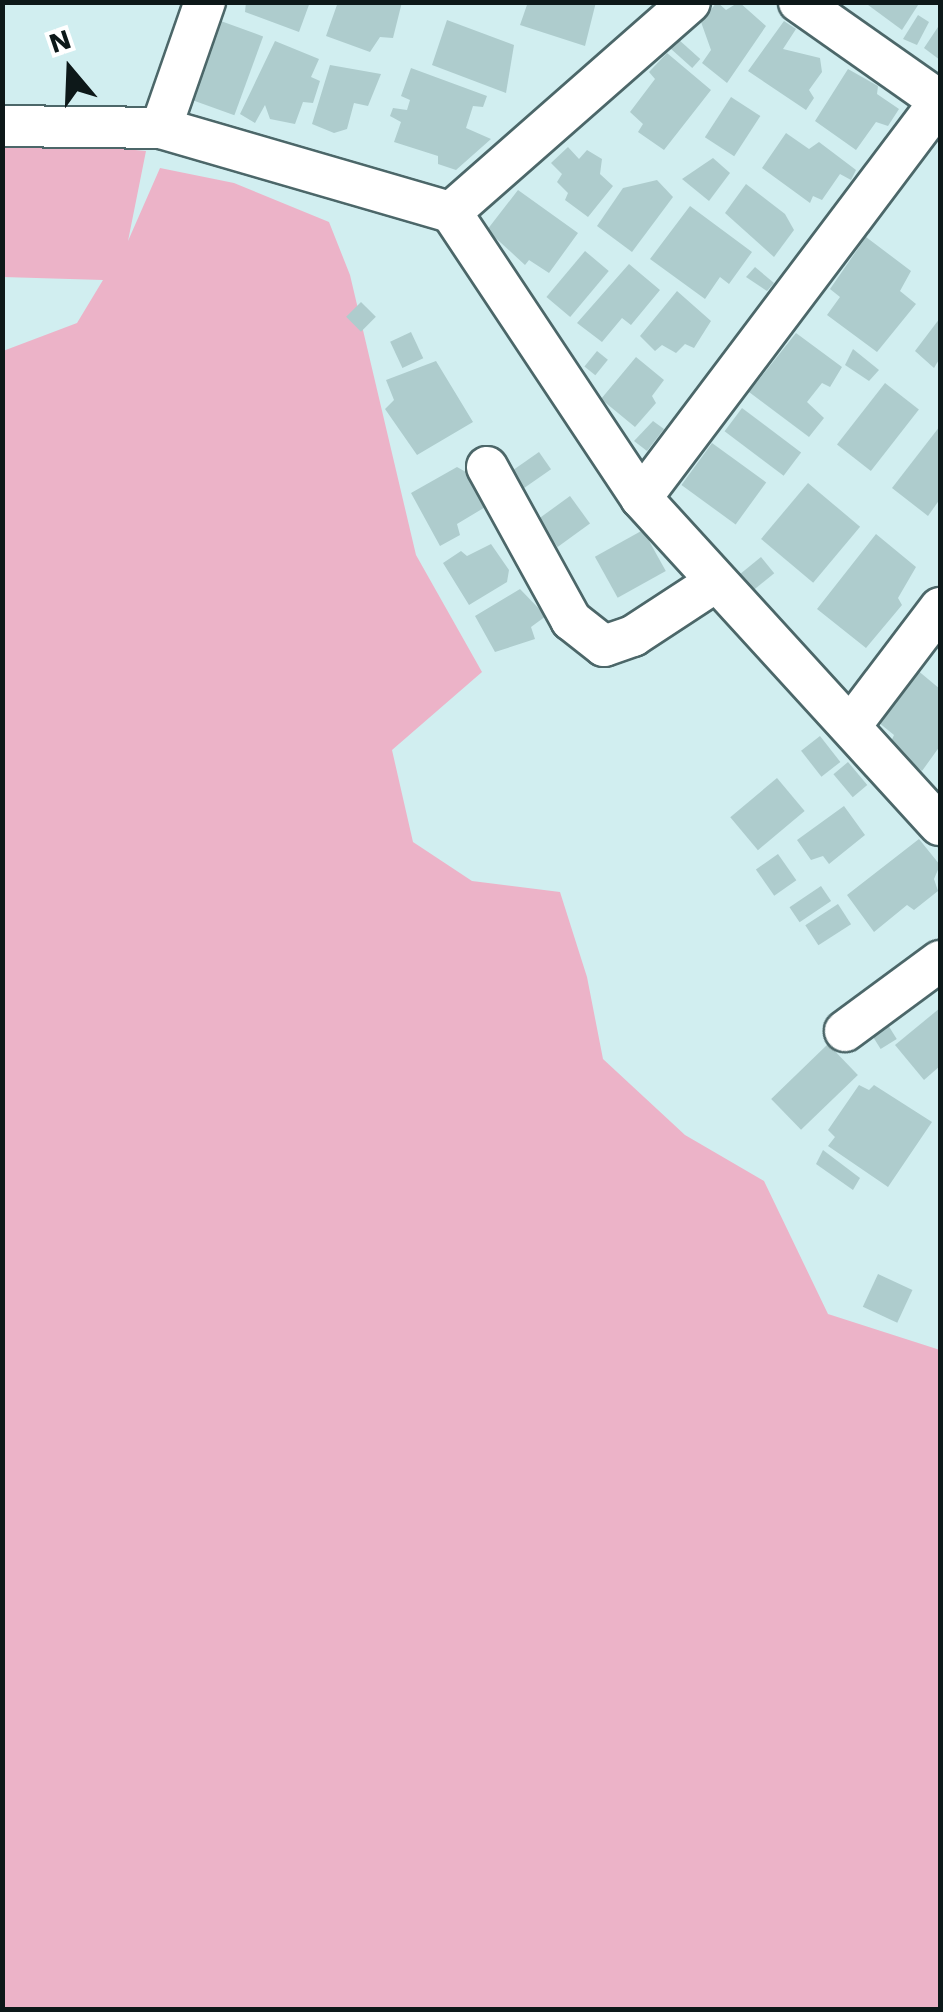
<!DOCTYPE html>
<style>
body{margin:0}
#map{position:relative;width:943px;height:2012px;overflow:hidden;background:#d1eef0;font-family:"Work Sans",sans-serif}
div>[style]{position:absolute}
.green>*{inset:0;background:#ecb3c8}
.building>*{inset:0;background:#aecccd;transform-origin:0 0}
.roads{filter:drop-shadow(2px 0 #4c6769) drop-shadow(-2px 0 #4c6769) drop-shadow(0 2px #4c6769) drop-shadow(0 -2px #4c6769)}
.minor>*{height:40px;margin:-20px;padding:0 20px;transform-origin:20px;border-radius:20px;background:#fff}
span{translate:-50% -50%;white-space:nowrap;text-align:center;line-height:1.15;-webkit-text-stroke:10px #fff;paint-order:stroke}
.frame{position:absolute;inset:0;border:5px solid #0d1819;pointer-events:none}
.north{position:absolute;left:20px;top:20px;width:100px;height:100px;-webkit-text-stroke:8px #fff;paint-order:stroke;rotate:341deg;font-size:28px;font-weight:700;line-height:40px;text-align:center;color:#0d1819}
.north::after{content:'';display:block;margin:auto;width:35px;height:45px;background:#0d1819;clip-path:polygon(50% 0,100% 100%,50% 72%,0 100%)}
</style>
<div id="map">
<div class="green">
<i style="clip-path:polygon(59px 143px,146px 151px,128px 241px,160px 168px,234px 183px,329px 222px,350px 275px,416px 555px,482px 672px,392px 750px,413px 842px,472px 881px,560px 892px,587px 977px,603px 1059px,685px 1135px,764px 1181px,828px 1314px,940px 1350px,940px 2009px,3px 2009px,3px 351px,77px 323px,103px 280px,3px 277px,3px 144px)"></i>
</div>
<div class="building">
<i style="clip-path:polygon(246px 2px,310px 2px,299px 32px,245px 12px)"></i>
<i style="clip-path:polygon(338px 2px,402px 2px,393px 38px,380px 37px,370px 52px,326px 36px)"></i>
<i style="clip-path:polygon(528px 2px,596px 2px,585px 46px,520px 25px)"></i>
<i style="clip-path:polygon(717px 2px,726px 10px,739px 2px,766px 26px,727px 83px,702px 63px,711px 50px,701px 22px)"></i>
<i style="clip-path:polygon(864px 2px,920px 2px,902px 30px)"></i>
<i style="clip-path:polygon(918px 15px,929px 22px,917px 45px,903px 39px)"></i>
<i style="left:218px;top:20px;width:48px;height:84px;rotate:20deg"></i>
<i style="clip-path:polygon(447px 20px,514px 45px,506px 93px,432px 65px)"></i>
<i style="clip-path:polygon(784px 21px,796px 29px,783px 49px,820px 58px,822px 72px,809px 90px,814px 98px,806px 110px,748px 71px)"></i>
<i style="clip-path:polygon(940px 24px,940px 60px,924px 48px)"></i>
<i style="left:678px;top:39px;width:30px;height:12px;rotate:42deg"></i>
<i style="clip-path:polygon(275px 41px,319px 59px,311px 77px,320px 81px,313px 103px,303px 102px,295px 124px,270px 119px,265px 105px,255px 123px,240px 114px)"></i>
<i style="clip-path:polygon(667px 53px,711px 90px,664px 150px,638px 132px,643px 124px,630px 112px,655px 79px,649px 72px)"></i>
<i style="clip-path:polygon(330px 65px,381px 74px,368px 106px,354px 103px,347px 129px,334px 133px,312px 124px)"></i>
<i style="clip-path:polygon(411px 68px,487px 96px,483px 107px,473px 106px,466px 128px,491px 139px,456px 170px,438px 164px,438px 156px,394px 142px,401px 122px,390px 116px,393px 108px,407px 110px,410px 100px,401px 96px)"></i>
<i style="clip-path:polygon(848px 69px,878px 86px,877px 94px,899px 109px,888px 126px,876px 122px,856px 150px,815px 121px)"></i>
<i style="left:731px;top:97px;width:35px;height:48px;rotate:33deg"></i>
<i style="clip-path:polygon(786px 133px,809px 149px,819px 142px,856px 170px,851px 180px,840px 174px,822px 200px,813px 196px,810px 203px,762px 168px)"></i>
<i style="clip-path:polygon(568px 147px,579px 159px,587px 150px,602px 159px,600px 174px,613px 186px,588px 217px,565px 200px,568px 193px,557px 182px,562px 174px,551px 163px)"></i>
<i style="clip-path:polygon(713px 158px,730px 173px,709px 201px,682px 179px)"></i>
<i style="clip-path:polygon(657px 180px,673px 197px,632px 252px,597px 226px,623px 188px)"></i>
<i style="clip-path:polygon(746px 184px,785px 214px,794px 230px,774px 257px,725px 213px)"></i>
<i style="clip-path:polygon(518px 190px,578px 233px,549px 273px,529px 260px,525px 265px,487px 230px)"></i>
<i style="clip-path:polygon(690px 206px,752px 252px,729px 284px,720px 277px,705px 299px,650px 259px)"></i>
<i style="clip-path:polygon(866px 237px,911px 271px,900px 291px,916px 304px,877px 352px,827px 315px,840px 297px,830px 289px)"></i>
<i style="left:585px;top:251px;width:31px;height:60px;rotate:40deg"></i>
<i style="clip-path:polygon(629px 264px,660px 290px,631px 325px,622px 318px,602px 342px,577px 323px)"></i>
<i style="clip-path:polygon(755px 267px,774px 283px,767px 291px,746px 277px)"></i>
<i style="clip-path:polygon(677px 291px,711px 321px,694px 348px,685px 344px,676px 353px,662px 345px,655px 351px,640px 336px)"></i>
<i style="left:361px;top:302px;width:21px;height:21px;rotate:45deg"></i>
<i style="clip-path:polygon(940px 318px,940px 358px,934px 368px,915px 351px)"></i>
<i style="left:411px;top:332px;width:29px;height:23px;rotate:65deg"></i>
<i style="clip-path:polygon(796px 333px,842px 367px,830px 387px,822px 383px,807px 402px,824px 418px,809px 437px,749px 392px)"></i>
<i style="clip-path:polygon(853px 349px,879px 370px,869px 381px,845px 365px)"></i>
<i style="left:597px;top:351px;width:14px;height:20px;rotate:39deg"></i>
<i style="clip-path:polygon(636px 357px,664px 380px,652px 396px,656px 403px,635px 427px,601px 399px)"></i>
<i style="clip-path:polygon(436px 361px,473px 422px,417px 455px,385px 409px,394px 400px,386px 380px)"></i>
<i style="left:885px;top:383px;width:43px;height:78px;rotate:38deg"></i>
<i style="left:742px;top:408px;width:74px;height:29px;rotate:37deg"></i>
<i style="clip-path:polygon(653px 421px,664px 429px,647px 451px,634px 441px)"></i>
<i style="clip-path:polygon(940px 426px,940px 499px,928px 516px,892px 488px)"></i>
<i style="left:712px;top:443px;width:67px;height:52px;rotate:36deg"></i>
<i style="left:539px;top:452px;width:21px;height:35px;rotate:55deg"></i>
<i style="clip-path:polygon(457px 467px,473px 476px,487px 506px,457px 524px,460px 535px,440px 546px,411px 493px)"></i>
<i style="left:808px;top:483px;width:68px;height:73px;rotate:40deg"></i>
<i style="left:570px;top:496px;width:34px;height:40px;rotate:54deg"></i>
<i style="left:643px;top:530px;width:47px;height:55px;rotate:61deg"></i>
<i style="clip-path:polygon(876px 534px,916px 567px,898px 598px,902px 605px,866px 648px,817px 609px)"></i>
<i style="clip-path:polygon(491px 544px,509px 570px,507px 582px,469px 605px,443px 563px,461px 551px,467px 556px)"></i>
<i style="left:761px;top:557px;width:21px;height:30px;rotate:51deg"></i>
<i style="clip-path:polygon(520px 589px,546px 616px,531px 627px,535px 639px,495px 652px,475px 616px)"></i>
<i style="clip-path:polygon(916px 669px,940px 689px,940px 746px,922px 771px,889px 746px,894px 735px,878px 722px)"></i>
<i style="left:820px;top:736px;width:33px;height:24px;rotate:52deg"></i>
<i style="left:848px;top:762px;width:30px;height:19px;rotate:50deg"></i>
<i style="left:777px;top:778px;width:43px;height:61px;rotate:50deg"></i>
<i style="clip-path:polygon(844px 806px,865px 835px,829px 864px,823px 856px,811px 860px,797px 840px)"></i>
<i style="clip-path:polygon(919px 839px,940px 865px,934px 879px,938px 891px,914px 910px,907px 905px,874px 932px,847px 895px)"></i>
<i style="left:778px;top:854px;width:32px;height:27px;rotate:55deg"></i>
<i style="left:821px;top:886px;width:18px;height:38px;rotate:56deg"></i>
<i style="left:838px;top:904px;width:24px;height:39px;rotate:57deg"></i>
<i style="clip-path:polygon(940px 1008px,940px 1066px,924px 1080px,895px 1045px)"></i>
<i style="left:883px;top:1017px;width:26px;height:19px;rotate:58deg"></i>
<i style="left:828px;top:1044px;width:43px;height:79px;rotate:46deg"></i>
<i style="clip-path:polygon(859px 1085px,869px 1090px,874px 1085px,932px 1122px,888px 1187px,828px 1146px,835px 1137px,828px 1130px)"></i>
<i style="clip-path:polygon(823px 1150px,860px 1178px,853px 1190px,816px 1164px)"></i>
<i style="left:878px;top:1274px;width:38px;height:36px;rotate:25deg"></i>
</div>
<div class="roads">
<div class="minor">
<i style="left:799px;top:2px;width:172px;rotate:35.1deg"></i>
<i style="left:2px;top:126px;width:159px;rotate:0.7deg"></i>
<i style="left:161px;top:128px;width:302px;rotate:16.2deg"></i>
<i style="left:451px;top:212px;width:343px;rotate:56.4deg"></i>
<i style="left:641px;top:498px;width:443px;rotate:47.6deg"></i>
<i style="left:161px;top:128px;width:133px;rotate:-70.8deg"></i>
<i style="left:451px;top:212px;width:318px;rotate:-41.3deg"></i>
<i style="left:487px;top:467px;width:175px;rotate:61.2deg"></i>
<i style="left:571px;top:620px;width:42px;rotate:38.2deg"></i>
<i style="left:604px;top:646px;width:31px;rotate:-19deg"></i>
<i style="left:633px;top:636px;width:97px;rotate:-33.2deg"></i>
<i style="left:641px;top:498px;width:497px;rotate:-53deg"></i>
<i style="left:852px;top:724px;width:146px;rotate:-52.8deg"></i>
<i style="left:845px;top:1031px;width:118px;rotate:-36.4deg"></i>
</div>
</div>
<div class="frame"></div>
<div class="north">N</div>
</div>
